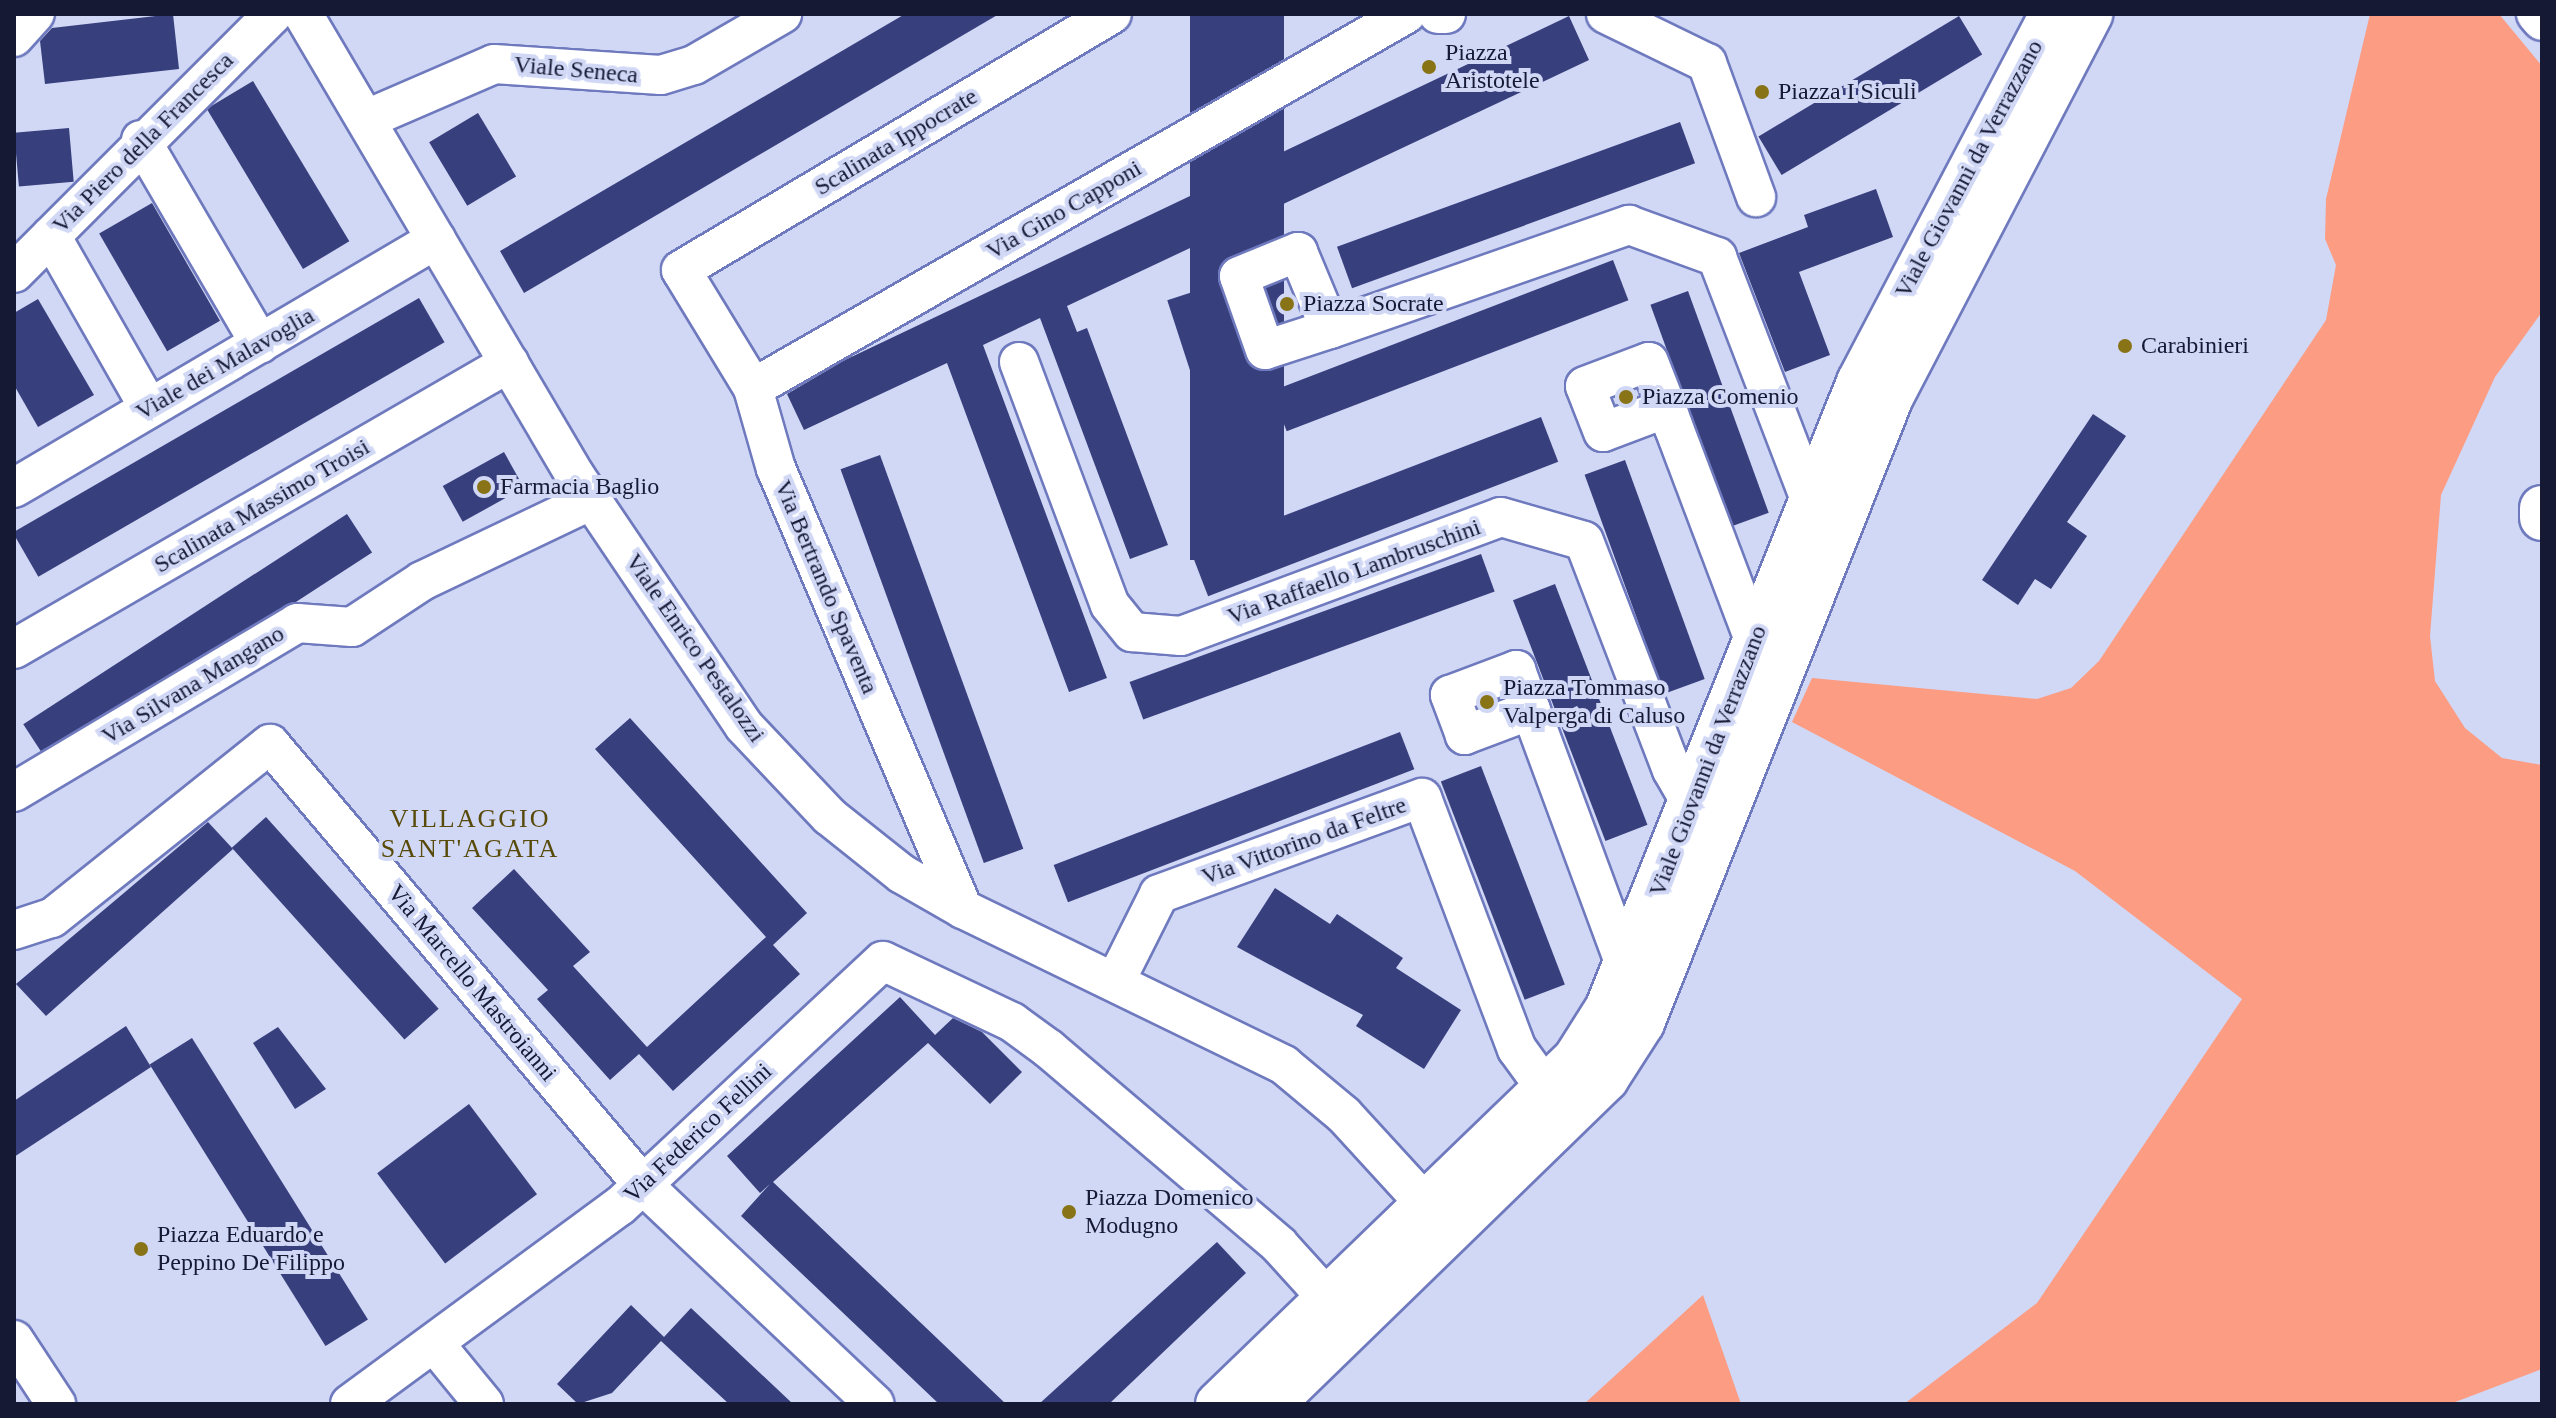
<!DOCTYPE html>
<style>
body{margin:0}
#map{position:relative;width:2556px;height:1418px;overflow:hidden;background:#d1d8f6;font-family:Georgia,serif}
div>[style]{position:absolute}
.green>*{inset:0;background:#fc9c82}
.building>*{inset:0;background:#383f7d;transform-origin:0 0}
.roads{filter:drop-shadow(2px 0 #6f7abe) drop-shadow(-2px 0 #6f7abe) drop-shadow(0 2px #6f7abe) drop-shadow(0 -2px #6f7abe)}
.minor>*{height:38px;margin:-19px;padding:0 19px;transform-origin:19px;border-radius:19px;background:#fff}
.major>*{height:44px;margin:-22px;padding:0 22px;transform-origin:22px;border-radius:22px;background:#fff}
.dots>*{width:22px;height:22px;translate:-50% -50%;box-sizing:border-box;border:4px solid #d1d8f6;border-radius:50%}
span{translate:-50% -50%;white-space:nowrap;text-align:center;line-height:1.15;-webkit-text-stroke:8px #d1d8f6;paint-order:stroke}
.poi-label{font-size:24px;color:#151934}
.left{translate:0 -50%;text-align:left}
.street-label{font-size:24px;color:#151934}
.neighbourhood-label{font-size:26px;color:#584a09;letter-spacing:2px}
.frame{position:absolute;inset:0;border:16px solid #151934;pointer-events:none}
</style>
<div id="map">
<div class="green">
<i style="clip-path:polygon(2370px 14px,2499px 14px,2542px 66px,2542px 312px,2495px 377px,2441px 495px,2430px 636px,2435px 681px,2465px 728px,2502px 758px,2542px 765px,2542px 1369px,2450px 1404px,1904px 1404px,2037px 1303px,2242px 999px,2075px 871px,1792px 722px,1812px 678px,2037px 699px,2071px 688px,2099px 661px,2326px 320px,2336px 265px,2325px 239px,2326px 199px)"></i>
<i style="clip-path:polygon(1703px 1295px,1741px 1404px,1584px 1404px)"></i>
</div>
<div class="building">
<i style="clip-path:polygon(173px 14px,179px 69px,45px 84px,40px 41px,52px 28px)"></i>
<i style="clip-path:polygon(905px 14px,999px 14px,524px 293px,500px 251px)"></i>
<i style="left:1190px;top:14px;width:94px;height:546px"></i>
<i style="clip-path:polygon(1569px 16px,1589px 60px,1067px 306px,1077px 332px,1087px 328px,1168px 545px,1130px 559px,1040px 318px,983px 345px,1107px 678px,1069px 692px,947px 363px,804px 430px,787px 394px,845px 360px)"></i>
<i style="left:1959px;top:16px;width:45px;height:234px;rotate:59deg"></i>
<i style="left:253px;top:81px;width:187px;height:54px;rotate:59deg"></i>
<i style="left:478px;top:113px;width:74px;height:57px;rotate:59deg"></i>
<i style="left:1680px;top:122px;width:44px;height:365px;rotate:70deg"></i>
<i style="left:69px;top:128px;width:54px;height:55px;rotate:85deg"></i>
<i style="clip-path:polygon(1876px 189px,1893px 237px,1799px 272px,1830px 355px,1785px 372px,1739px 253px,1808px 227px,1804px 215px)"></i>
<i style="left:152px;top:203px;width:136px;height:61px;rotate:60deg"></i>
<i style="left:1613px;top:260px;width:43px;height:366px;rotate:69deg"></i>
<i style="left:1211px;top:286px;width:98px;height:46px;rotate:72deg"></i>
<i style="left:1688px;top:291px;width:236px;height:40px;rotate:70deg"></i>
<i style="left:419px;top:298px;width:51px;height:469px;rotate:60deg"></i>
<i style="clip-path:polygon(38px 299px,94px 395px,38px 427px,14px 385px,14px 313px)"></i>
<i style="clip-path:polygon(2093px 414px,2126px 436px,2067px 522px,2087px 536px,2051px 589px,2035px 579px,2018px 605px,1982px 580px)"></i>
<i style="left:1541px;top:417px;width:48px;height:375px;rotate:69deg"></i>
<i style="left:504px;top:452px;width:41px;height:70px;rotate:61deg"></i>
<i style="left:880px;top:455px;width:419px;height:42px;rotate:70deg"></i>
<i style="left:1625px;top:460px;width:233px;height:43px;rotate:70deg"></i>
<i style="left:347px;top:514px;width:46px;height:386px;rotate:57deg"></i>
<i style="left:1481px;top:554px;width:40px;height:374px;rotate:70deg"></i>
<i style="left:1555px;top:584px;width:258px;height:45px;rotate:69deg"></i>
<i style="clip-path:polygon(630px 718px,807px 913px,773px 945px,800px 974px,673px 1091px,639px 1054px,610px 1080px,537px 999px,548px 990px,472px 908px,514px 869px,590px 952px,573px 966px,647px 1047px,766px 937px,595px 749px)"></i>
<i style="left:1400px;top:732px;width:40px;height:371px;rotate:69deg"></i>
<i style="left:1481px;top:766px;width:234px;height:43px;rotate:69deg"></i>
<i style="left:266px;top:817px;width:258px;height:46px;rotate:48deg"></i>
<i style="clip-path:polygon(208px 822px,233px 849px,46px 1016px,16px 984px)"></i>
<i style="clip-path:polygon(1275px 888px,1330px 924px,1337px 914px,1403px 958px,1396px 968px,1461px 1010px,1424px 1069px,1356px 1026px,1363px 1015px,1237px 947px)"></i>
<i style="clip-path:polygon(900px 997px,935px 1035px,953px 1018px,982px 1032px,1022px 1072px,990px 1104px,928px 1043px,773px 1182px,1006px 1404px,939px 1404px,741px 1216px,770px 1184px,760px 1193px,727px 1156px)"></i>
<i style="clip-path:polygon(126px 1026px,151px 1067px,14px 1157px,14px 1101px)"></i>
<i style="clip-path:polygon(278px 1027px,326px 1089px,295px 1109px,253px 1043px)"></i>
<i style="left:192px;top:1038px;width:332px;height:50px;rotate:58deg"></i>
<i style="left:469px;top:1104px;width:113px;height:115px;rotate:53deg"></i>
<i style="clip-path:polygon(1217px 1242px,1246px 1273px,1109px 1404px,1039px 1404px)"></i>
<i style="clip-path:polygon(631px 1305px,664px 1337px,691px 1308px,793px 1404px,729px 1404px,661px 1341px,612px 1393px,578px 1404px,557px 1384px)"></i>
</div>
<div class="roads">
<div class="minor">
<i style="left:303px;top:14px;width:537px;rotate:59.48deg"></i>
<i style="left:576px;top:477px;width:300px;rotate:56deg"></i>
<i style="left:744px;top:726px;width:124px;rotate:46.6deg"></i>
<i style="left:829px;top:816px;width:93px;rotate:38.5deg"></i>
<i style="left:902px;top:874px;width:70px;rotate:29.8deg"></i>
<i style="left:963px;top:909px;width:357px;rotate:25.9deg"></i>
<i style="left:1284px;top:1065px;width:78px;rotate:39.8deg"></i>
<i style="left:1344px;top:1115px;width:148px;rotate:47.5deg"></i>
<i style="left:1438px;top:14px;width:8px"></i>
<i style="left:1606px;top:14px;width:112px;rotate:25.9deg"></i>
<i style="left:1707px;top:63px;width:143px;rotate:69.9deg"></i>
<i style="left:2536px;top:14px;width:9px;rotate:49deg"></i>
<i style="left:14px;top:37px;width:31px;rotate:-48deg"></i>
<i style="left:367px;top:119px;width:138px;rotate:-23.4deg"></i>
<i style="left:494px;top:64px;width:167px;rotate:3.8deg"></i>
<i style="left:661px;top:75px;width:34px;rotate:-17deg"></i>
<i style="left:694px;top:65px;width:102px;rotate:-30.1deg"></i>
<i style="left:141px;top:140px;width:236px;rotate:59.7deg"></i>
<i style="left:51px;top:236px;width:198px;rotate:60.3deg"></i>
<i style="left:14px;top:273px;width:366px;rotate:-45deg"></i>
<i style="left:1330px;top:329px;width:68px;rotate:162.1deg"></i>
<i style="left:1265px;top:350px;width:78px;rotate:-109.4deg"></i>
<i style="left:1239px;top:276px;width:64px;rotate:-22.1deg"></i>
<i style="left:1298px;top:252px;width:83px;rotate:67.4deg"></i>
<i style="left:1330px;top:329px;width:317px;rotate:-19.2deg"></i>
<i style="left:1629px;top:225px;width:94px;rotate:20deg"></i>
<i style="left:1717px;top:257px;width:262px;rotate:69deg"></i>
<i style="left:1019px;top:362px;width:259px;rotate:69.5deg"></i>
<i style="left:1110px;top:605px;width:35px;rotate:51deg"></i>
<i style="left:1132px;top:632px;width:49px;rotate:4.7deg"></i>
<i style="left:1181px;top:636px;width:341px;rotate:-20.4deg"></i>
<i style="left:1501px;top:517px;width:86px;rotate:16.1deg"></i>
<i style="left:1584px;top:541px;width:245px;rotate:69deg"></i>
<i style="left:1672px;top:770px;width:39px;rotate:60deg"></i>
<i style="left:753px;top:388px;width:753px;rotate:-29.8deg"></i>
<i style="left:1667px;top:408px;width:68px;rotate:159.4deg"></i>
<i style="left:1603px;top:432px;width:49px;rotate:-111.4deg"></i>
<i style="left:1585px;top:386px;width:68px;rotate:-20.6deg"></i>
<i style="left:1649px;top:362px;width:49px;rotate:68.6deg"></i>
<i style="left:1667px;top:408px;width:21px;rotate:71deg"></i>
<i style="left:1674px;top:428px;width:229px;rotate:69.3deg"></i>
<i style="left:14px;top:488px;width:490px;rotate:-30.5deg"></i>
<i style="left:14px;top:649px;width:572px;rotate:-30.02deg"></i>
<i style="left:1531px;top:710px;width:71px;rotate:159.3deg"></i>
<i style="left:1465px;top:735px;width:43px;rotate:-110.6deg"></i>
<i style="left:1450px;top:695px;width:71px;rotate:-20.7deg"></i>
<i style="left:1516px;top:670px;width:318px;rotate:69.7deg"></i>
<i style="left:14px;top:792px;width:330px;rotate:-30.8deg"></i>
<i style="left:297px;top:623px;width:55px;rotate:4.2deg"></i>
<i style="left:352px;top:627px;width:84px;rotate:-33.3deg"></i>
<i style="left:422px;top:581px;width:188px;rotate:-25.5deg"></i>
<i style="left:963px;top:909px;width:478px;rotate:-113deg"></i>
<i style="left:776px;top:469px;width:84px;rotate:-105.9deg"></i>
<i style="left:753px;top:388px;width:138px;rotate:-121.4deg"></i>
<i style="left:681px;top:270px;width:501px;rotate:-30.71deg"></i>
<i style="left:14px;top:930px;width:40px;rotate:-18deg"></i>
<i style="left:52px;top:918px;width:279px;rotate:-38.6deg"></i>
<i style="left:270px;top:744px;width:576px;rotate:49.79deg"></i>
<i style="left:642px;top:1184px;width:320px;rotate:43.4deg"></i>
<i style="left:1116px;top:980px;width:96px;rotate:-63.4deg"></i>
<i style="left:1159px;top:894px;width:280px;rotate:-20.1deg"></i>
<i style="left:1422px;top:798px;width:268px;rotate:69.3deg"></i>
<i style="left:1517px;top:1049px;width:49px;rotate:54.1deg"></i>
<i style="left:14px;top:1340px;width:77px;rotate:56.7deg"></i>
<i style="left:434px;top:1343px;width:79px;rotate:50.7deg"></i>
<i style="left:350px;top:1404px;width:335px;rotate:-36.3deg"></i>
<i style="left:620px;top:1206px;width:359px;rotate:-43deg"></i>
<i style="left:883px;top:961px;width:143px;rotate:25.3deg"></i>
<i style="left:1012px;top:1022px;width:46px;rotate:36.1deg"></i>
<i style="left:1049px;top:1049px;width:302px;rotate:40.4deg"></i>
<i style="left:1279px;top:1245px;width:73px;rotate:47.8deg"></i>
</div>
<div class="major">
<i style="left:2542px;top:508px;width:10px;rotate:90deg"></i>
<i style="left:1218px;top:1404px;width:498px;rotate:-44deg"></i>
<i style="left:1576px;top:1058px;width:58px;rotate:-57.7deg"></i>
<i style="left:1607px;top:1009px;width:676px;rotate:-68.1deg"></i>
<i style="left:1859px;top:382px;width:416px;rotate:-62.3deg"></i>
<i style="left:1272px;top:1404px;width:466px;rotate:-44.2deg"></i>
<i style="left:1606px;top:1079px;width:67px;rotate:-57.3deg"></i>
<i style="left:1642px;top:1023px;width:674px;rotate:-68.31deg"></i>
<i style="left:1891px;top:397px;width:432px;rotate:-62.5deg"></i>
</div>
</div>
<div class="dots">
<i style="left:1429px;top:67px;background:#887316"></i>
<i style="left:1762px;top:92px;background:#887316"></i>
<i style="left:1287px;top:304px;background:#887316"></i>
<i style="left:2125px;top:346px;background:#887316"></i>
<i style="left:1626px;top:397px;background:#887316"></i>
<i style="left:484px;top:487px;background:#887316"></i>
<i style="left:1487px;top:702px;background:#887316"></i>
<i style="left:1069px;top:1212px;background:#887316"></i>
<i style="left:141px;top:1249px;background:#887316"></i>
</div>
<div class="poi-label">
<span class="left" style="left:1445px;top:67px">Piazza<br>Aristotele</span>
<span class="left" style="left:1778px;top:92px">Piazza I Siculi</span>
<span class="left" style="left:1303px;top:304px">Piazza Socrate</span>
<span class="left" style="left:2141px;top:346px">Carabinieri</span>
<span class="left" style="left:1642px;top:397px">Piazza Comenio</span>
<span class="left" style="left:500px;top:487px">Farmacia Baglio</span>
<span class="left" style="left:1503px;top:702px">Piazza Tommaso<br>Valperga di Caluso</span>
<span class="left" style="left:1085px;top:1212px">Piazza Domenico<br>Modugno</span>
<span class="left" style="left:157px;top:1249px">Piazza Eduardo e<br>Peppino De Filippo</span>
</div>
<div class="street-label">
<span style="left:576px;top:70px;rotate:5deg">Viale Seneca</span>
<span style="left:896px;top:142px;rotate:-31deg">Scalinata Ippocrate</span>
<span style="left:143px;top:143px;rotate:-45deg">Via Piero della Francesca</span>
<span style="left:1969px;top:169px;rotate:-62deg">Viale Giovanni da Verrazzano</span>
<span style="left:1064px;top:210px;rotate:-30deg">Via Gino Capponi</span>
<span style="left:225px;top:364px;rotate:-30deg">Viale dei Malavoglia</span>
<span style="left:262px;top:506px;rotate:-30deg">Scalinata Massimo Troisi</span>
<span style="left:1354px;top:572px;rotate:-20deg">Via Raffaello Lambruschini</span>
<span style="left:826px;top:587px;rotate:67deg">Via Bertrando Spaventa</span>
<span style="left:695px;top:648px;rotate:55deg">Viale Enrico Pestalozzi</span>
<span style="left:193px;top:685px;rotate:-31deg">Via Silvana Mangano</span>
<span style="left:1708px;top:761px;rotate:-69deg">Viale Giovanni da Verrazzano</span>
<span style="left:1304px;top:841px;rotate:-20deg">Via Vittorino da Feltre</span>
<span style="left:472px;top:983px;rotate:50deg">Via Marcello Mastroianni</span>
<span style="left:698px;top:1133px;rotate:-43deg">Via Federico Fellini</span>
</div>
<div class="neighbourhood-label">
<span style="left:470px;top:834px">VILLAGGIO<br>SANT'AGATA</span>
</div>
<div class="frame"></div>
</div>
